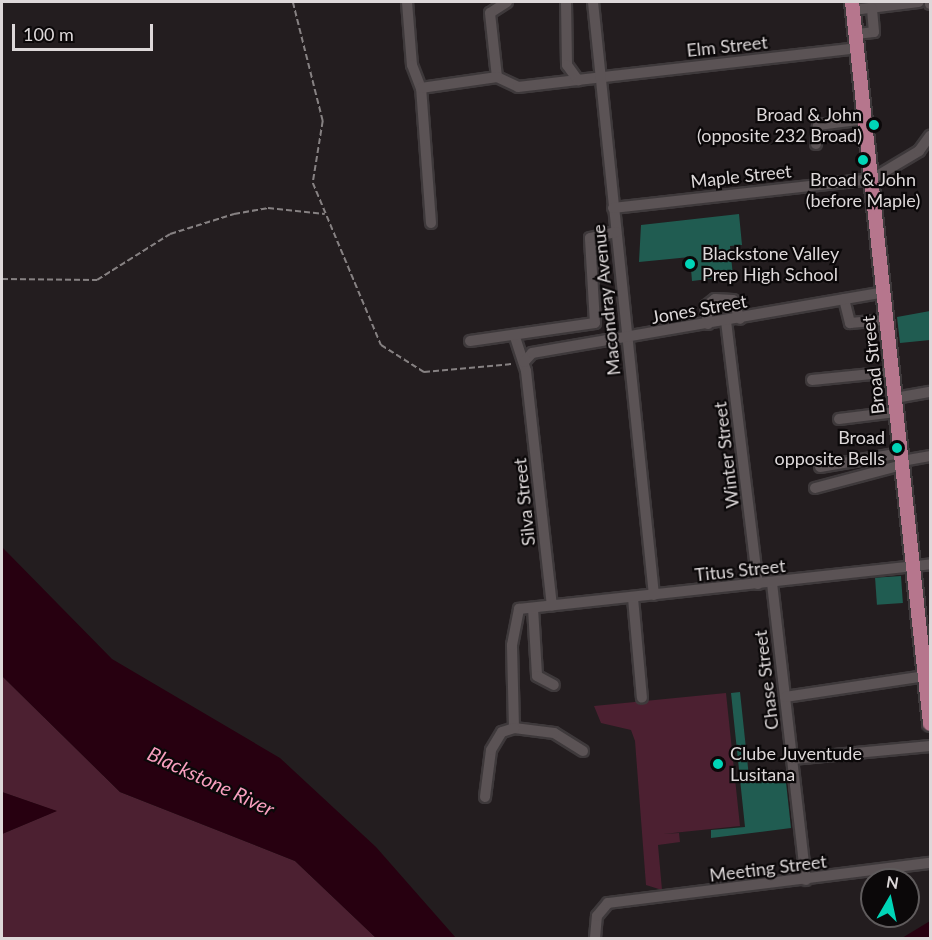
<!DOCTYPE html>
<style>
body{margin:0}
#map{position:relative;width:932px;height:940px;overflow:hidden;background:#231d1f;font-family:Lato,sans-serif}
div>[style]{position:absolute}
.green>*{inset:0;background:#4c2031}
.water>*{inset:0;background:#270010}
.building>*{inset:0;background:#205c51;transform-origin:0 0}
.path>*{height:1.5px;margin-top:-0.75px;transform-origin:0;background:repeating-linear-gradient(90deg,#868182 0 6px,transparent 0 9px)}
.roads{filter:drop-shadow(2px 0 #3e393b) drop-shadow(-2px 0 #3e393b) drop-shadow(0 2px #3e393b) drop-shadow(0 -2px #3e393b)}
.minor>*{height:10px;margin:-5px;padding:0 5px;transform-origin:5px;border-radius:5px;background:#5b5355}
.major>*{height:14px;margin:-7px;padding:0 7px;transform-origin:7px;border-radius:7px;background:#b6768d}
.dots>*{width:16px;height:16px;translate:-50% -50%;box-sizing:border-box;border:3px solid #0b0809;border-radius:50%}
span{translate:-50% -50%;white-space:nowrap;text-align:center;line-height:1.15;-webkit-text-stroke:4.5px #0b0809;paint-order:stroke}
.street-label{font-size:18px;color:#ddd8d9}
.poi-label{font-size:18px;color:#ddd8d9}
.right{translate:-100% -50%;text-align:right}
.left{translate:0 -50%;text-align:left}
.water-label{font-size:20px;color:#f89fbf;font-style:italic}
.frame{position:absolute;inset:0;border:3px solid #ddd8d9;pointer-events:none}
.north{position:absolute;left:860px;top:868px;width:60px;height:60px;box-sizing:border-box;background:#0b0809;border:2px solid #5f5b5c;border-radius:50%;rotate:9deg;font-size:16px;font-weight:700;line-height:24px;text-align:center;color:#ddd8d9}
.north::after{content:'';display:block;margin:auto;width:21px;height:27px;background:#00d5b7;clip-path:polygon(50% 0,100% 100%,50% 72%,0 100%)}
.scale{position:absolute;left:12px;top:24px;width:141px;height:27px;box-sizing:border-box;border:3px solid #ddd8d9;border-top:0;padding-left:8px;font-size:18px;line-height:21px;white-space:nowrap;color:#ddd8d9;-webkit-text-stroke:4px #0b0809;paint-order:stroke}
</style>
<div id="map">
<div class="green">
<i style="clip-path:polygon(2px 676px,120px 792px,295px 861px,376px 938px,2px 938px,2px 834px,56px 811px,2px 792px)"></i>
<i style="clip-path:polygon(726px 693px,740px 826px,663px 834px,679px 833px,680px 842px,658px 845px,662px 890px,646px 885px,635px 741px,631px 730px,601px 723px,594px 706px)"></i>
</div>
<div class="water">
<i style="clip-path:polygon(2px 547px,112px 659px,280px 758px,376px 847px,456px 938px,376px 938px,295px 861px,120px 792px,2px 676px)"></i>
<i style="clip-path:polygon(2px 792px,57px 811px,2px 834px)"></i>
<i style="clip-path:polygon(930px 921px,930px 938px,902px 938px)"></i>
</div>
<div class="building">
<i style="clip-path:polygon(739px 214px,742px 245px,730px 246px,733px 276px,692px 281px,690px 257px,639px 262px,641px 225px)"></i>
<i style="clip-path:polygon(930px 311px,930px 340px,900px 343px,897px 317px)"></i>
<i style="left:901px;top:576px;width:27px;height:26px;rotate:86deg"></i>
<i style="clip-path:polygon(740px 692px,749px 777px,785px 773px,791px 828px,711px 838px,711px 830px,745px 827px,731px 693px)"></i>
</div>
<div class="path">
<i style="left:293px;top:2px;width:123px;rotate:75.9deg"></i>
<i style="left:323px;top:121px;width:63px;rotate:99.2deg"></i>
<i style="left:313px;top:183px;width:176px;rotate:67.2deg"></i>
<i style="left:381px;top:345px;width:51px;rotate:32.1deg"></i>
<i style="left:424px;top:372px;width:88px;rotate:-5.2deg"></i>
<i style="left:2px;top:279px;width:95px;rotate:0.6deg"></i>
<i style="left:97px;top:280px;width:86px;rotate:-32.2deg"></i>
<i style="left:170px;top:234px;width:67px;rotate:-17.4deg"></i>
<i style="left:234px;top:214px;width:35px;rotate:-10deg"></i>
<i style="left:268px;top:208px;width:57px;rotate:6deg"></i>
</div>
<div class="roads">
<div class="minor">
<i style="left:407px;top:2px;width:63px;rotate:85.5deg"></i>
<i style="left:412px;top:65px;width:25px;rotate:69deg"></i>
<i style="left:507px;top:2px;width:20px;rotate:147deg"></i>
<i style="left:490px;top:13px;width:64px;rotate:83.8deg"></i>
<i style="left:497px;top:77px;width:23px;rotate:25deg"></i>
<i style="left:518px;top:87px;width:60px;rotate:-6.7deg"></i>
<i style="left:566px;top:2px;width:63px;rotate:89.1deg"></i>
<i style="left:567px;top:65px;width:19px;rotate:54deg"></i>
<i style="left:578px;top:80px;width:282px;rotate:-6.5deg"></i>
<i style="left:593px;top:2px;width:596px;rotate:84.13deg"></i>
<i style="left:930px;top:2px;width:2px;rotate:90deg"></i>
<i style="left:853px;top:10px;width:66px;rotate:-6.9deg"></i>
<i style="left:856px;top:34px;width:18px;rotate:-6deg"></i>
<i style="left:874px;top:32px;width:24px;rotate:-95deg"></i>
<i style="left:816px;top:144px;width:19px;rotate:-84deg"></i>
<i style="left:818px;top:125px;width:48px;rotate:-7.1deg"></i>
<i style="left:613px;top:208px;width:261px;rotate:-6.4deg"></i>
<i style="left:872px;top:179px;width:55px;rotate:-30.8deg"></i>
<i style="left:919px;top:151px;width:19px;rotate:-54deg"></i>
<i style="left:431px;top:223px;width:135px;rotate:-94.2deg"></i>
<i style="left:421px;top:88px;width:77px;rotate:-8.2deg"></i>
<i style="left:844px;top:299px;width:25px;rotate:76deg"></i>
<i style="left:850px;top:323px;width:37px;rotate:-5deg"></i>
<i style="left:726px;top:321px;width:265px;rotate:83.1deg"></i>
<i style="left:708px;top:324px;width:18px;rotate:-96deg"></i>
<i style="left:706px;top:306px;width:11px;rotate:-38deg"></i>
<i style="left:715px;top:299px;width:18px;rotate:3deg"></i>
<i style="left:733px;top:300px;width:20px;rotate:70deg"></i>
<i style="left:515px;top:337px;width:36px;rotate:72deg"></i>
<i style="left:526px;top:371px;width:236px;rotate:83.7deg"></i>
<i style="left:470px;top:341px;width:126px;rotate:-8.2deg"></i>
<i style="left:595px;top:323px;width:85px;rotate:-93.4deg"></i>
<i style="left:590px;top:238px;width:27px;rotate:-13deg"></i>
<i style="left:524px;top:362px;width:12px;rotate:-48deg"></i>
<i style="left:532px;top:353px;width:357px;rotate:-9.8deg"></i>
<i style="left:812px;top:380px;width:80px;rotate:-5.7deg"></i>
<i style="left:895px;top:398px;width:36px;rotate:-10deg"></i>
<i style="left:839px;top:419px;width:57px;rotate:-7deg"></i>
<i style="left:902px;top:461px;width:28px;rotate:-10deg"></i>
<i style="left:820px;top:467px;width:82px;rotate:-9.8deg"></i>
<i style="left:815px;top:488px;width:90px;rotate:-14.8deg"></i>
<i style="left:772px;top:583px;width:299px;rotate:83.5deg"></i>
<i style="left:633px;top:598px;width:100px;rotate:84.9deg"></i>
<i style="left:533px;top:608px;width:68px;rotate:86.6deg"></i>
<i style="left:537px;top:676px;width:19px;rotate:28deg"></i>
<i style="left:785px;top:697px;width:142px;rotate:-8.5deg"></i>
<i style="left:583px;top:751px;width:34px;rotate:-148deg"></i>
<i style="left:554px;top:733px;width:40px;rotate:-172.9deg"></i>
<i style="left:514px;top:728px;width:83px;rotate:-91.4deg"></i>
<i style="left:512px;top:645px;width:37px;rotate:-79deg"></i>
<i style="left:519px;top:609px;width:413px;rotate:-6.2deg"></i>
<i style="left:792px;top:759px;width:139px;rotate:-5.4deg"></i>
<i style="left:485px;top:797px;width:47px;rotate:-82.7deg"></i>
<i style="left:491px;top:750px;width:21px;rotate:-59deg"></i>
<i style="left:502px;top:732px;width:13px;rotate:-18deg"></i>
<i style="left:595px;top:938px;width:22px;rotate:-85deg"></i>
<i style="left:597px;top:916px;width:17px;rotate:-50deg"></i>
<i style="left:608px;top:903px;width:324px;rotate:-7.1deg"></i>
</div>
<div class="major">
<i style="left:852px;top:2px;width:726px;rotate:83.83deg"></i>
</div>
</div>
<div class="dots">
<i style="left:874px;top:125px;background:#00d5b7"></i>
<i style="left:863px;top:160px;background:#00d5b7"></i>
<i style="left:690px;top:264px;background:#00d5b7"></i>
<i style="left:897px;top:448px;background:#00d5b7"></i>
<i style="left:718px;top:764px;background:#00d5b7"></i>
</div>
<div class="street-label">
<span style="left:727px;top:46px;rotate:-6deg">Elm Street</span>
<span style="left:741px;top:176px;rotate:-6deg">Maple Street</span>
<span style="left:606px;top:300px;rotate:-96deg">Macondray Avenue</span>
<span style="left:699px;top:309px;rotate:-10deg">Jones Street</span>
<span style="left:873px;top:365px;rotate:-96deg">Broad Street</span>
<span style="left:726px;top:455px;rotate:-97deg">Winter Street</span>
<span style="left:524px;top:502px;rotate:-96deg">Silva Street</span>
<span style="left:740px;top:570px;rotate:-6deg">Titus Street</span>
<span style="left:766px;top:680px;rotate:-97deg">Chase Street</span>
<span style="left:768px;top:868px;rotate:-7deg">Meeting Street</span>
</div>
<div class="poi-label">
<span class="right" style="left:862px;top:125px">Broad &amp; John<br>(opposite 232 Broad)</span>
<span style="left:863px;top:190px">Broad &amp; John<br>(before Maple)</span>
<span class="left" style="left:702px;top:264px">Blackstone Valley<br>Prep High School</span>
<span class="right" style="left:885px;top:448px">Broad<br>opposite Bells</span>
<span class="left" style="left:730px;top:764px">Clube Juventude<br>Lusitana</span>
</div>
<div class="water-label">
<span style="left:211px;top:781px;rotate:25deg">Blackstone River</span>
</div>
<div class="frame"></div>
<div class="north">N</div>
<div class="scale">100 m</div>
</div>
